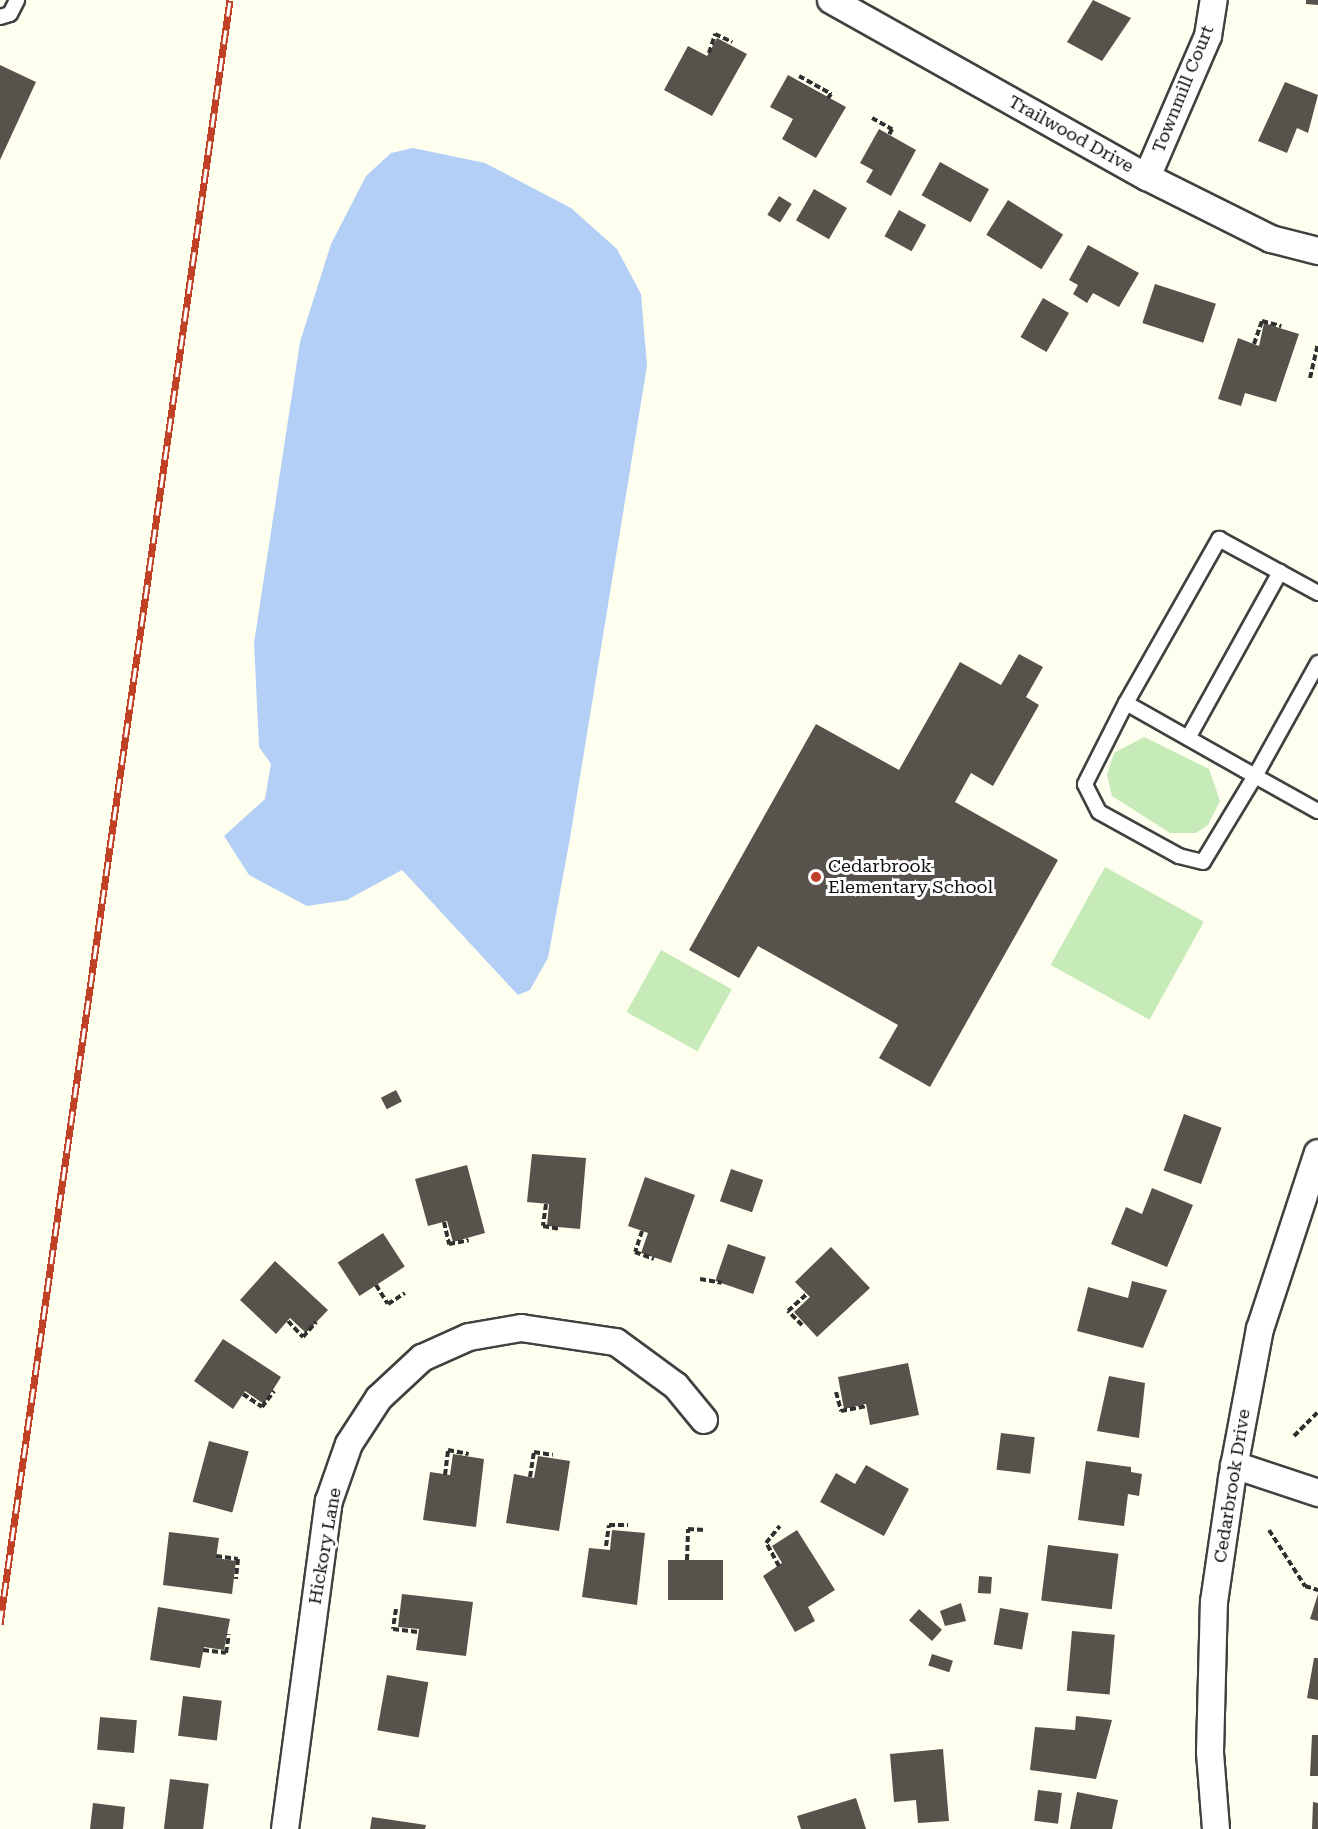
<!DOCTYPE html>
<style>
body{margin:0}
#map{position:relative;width:1318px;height:1829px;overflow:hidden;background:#fffff0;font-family:"Roboto Serif",serif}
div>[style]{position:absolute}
.green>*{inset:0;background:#c7eab9;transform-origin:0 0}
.water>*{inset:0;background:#b4cff6}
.building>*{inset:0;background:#57524b;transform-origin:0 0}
.path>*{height:4px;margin-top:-2px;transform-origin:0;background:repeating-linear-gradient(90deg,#303030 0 6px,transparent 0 9px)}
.roads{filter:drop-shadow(2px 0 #414141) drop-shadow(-2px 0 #414141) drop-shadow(0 2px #414141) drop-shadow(0 -2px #414141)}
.service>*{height:14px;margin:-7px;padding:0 7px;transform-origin:7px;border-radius:7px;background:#fff}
.minor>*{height:26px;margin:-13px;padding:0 13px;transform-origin:13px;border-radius:13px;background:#fff}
.rail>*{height:7px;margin-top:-3.5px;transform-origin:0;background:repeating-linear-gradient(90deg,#fff 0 14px,#c04125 0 28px);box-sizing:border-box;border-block:2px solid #c04125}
.dots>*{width:16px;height:16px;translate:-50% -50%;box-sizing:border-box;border:3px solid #fff;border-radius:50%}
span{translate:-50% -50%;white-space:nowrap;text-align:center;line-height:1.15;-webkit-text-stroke:6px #fff;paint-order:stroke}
.street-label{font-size:18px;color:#0e0e0e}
.poi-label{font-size:18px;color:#0e0e0e}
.left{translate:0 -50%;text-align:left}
</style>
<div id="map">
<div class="green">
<i style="clip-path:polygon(1144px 737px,1209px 769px,1220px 801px,1208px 825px,1196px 833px,1170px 833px,1112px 796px,1107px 775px,1114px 753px)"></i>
<i style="left:1105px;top:867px;width:113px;height:112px;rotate:29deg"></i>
<i style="left:661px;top:950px;width:81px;height:71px;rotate:29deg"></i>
</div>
<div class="water">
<i style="clip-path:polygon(413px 148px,485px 163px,571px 208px,617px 249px,641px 294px,647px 366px,570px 838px,548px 958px,530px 990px,518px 995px,402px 870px,347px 900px,307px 906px,249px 875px,224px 836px,265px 799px,271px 764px,259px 747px,254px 643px,300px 342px,331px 244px,366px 176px,391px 153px)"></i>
</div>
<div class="building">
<i style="clip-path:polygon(1093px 0,1131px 18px,1102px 61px,1067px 42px)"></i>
<i style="clip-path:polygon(1306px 0,1318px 0,1318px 5px,1306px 4px)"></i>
<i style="clip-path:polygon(717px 38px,747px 54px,712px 116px,664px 90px,688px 46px,707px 56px)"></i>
<i style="clip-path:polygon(0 65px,36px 82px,0 160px)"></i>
<i style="clip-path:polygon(788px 75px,846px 107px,816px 158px,782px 139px,793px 119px,770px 107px)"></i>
<i style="clip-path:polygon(1285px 82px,1318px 95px,1308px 133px,1297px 128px,1287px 153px,1258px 141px)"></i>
<i style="clip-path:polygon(879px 129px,916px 150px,891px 196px,866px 182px,873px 170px,860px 163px)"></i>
<i style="left:940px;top:162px;width:56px;height:38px;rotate:29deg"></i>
<i style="left:814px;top:189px;width:38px;height:36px;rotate:30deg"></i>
<i style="left:779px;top:196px;width:15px;height:22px;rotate:32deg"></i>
<i style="left:1008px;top:200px;width:65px;height:41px;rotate:32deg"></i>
<i style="left:899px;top:210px;width:31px;height:30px;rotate:29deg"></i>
<i style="clip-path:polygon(1088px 245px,1139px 273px,1119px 307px,1093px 293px,1087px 303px,1073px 294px,1078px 285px,1069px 280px)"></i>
<i style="left:1155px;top:284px;width:64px;height:41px;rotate:18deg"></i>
<i style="left:1043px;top:298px;width:30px;height:45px;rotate:30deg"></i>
<i style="clip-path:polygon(1264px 323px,1299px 334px,1276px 402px,1245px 393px,1241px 406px,1218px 399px,1238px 338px,1259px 346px)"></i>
<i style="clip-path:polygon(1019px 654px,1043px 667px,1026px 697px,1039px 705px,993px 786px,971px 773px,955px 802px,1058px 860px,930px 1087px,879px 1058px,898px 1025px,758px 946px,739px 978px,689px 950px,816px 724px,899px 770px,960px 662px,1001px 685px)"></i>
<i style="left:396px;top:1090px;width:13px;height:17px;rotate:63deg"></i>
<i style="left:1184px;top:1114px;width:40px;height:60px;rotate:20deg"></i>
<i style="clip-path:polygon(532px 1154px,586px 1158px,580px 1229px,547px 1226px,549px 1204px,527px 1202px)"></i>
<i style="clip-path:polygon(467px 1165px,485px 1233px,453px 1242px,447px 1221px,428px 1226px,415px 1179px)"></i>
<i style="left:731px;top:1169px;width:34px;height:34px;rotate:19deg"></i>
<i style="clip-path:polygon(645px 1177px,695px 1195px,671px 1263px,641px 1253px,648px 1233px,628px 1226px)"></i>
<i style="clip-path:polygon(1152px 1188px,1193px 1205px,1167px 1267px,1111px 1244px,1126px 1207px,1142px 1214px)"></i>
<i style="left:383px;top:1233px;width:40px;height:54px;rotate:57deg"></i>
<i style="left:728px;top:1244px;width:40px;height:39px;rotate:19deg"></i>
<i style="clip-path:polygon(831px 1247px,870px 1288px,817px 1337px,794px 1312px,810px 1297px,795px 1282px)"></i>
<i style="clip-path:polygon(275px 1261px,328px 1310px,306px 1333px,290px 1318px,276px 1334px,240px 1300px)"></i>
<i style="clip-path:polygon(1132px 1281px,1167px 1290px,1143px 1348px,1077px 1331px,1088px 1287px,1128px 1298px)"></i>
<i style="clip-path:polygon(223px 1339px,281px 1377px,264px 1404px,245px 1391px,233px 1409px,194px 1381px)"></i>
<i style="clip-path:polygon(908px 1363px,919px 1415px,870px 1425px,866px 1404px,844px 1409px,838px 1377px)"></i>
<i style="clip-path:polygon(1109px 1376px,1145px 1383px,1139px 1438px,1097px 1431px)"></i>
<i style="left:1001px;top:1433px;width:34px;height:37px;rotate:7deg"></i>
<i style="left:209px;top:1441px;width:41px;height:63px;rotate:15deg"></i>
<i style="clip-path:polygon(453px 1454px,484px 1459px,476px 1527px,423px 1520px,430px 1472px,450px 1475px)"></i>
<i style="clip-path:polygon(538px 1456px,570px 1461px,559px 1531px,506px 1523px,514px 1474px,534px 1478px)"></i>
<i style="clip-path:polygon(1086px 1461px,1131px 1467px,1131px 1472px,1142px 1474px,1139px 1496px,1128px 1494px,1124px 1526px,1078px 1520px)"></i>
<i style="clip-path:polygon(866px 1465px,909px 1489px,884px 1536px,820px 1502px,836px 1473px,855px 1484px)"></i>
<i style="clip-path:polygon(612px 1530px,645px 1533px,637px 1605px,582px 1597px,589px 1548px,610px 1550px)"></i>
<i style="clip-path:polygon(797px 1530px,835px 1590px,808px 1607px,815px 1621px,795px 1632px,763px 1576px,782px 1563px,772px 1546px)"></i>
<i style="clip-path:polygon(169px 1532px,219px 1538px,216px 1558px,236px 1561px,232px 1594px,163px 1585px)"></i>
<i style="left:1048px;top:1545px;width:71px;height:56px;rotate:7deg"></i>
<i style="left:668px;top:1560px;width:55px;height:40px"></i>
<i style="left:979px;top:1576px;width:13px;height:17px;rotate:4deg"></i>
<i style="clip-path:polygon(402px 1594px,473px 1602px,466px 1656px,416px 1650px,419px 1629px,398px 1627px)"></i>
<i style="clip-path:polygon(1318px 1594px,1318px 1621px,1310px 1619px)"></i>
<i style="clip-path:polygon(961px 1603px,966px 1621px,945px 1626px,940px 1611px)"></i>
<i style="clip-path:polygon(158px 1607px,230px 1619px,224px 1650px,204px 1647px,200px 1668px,150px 1660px)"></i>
<i style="left:1000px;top:1608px;width:29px;height:37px;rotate:10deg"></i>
<i style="left:919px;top:1609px;width:31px;height:15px;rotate:42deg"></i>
<i style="left:1072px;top:1631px;width:43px;height:60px;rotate:5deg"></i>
<i style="left:932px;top:1654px;width:22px;height:12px;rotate:18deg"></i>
<i style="clip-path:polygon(1314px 1658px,1318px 1658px,1318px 1700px,1307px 1698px)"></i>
<i style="left:387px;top:1675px;width:42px;height:56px;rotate:10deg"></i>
<i style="left:183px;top:1696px;width:39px;height:40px;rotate:7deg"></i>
<i style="clip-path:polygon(1076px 1716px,1112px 1720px,1096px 1779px,1030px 1770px,1035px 1727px,1075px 1730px)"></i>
<i style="left:100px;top:1717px;width:37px;height:33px;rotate:5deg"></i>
<i style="clip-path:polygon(1312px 1735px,1318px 1735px,1318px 1776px,1310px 1776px)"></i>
<i style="clip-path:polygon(943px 1749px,949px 1821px,918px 1823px,916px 1800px,894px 1802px,890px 1754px)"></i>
<i style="left:170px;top:1779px;width:39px;height:50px;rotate:7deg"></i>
<i style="left:1038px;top:1790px;width:24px;height:31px;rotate:7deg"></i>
<i style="clip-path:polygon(1077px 1792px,1118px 1800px,1112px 1829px,1070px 1829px)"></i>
<i style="clip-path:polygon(856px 1798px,866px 1829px,801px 1829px,797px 1816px)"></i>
<i style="clip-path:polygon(1313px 1802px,1318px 1803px,1318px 1829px,1312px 1829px)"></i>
<i style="clip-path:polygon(93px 1803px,125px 1807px,123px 1829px,90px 1829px)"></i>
<i style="clip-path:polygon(372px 1817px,426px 1825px,425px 1829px,370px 1829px)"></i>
</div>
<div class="path">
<i style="left:709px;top:53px;width:20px;rotate:-72deg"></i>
<i style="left:715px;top:34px;width:19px;rotate:25deg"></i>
<i style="left:799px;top:76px;width:37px;rotate:29deg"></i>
<i style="left:831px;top:94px;width:5px;rotate:127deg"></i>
<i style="left:872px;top:118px;width:23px;rotate:29deg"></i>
<i style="left:892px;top:129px;width:7px;rotate:117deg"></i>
<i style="left:1254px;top:344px;width:24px;rotate:-71deg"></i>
<i style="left:1262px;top:321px;width:20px;rotate:15deg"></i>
<i style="left:1310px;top:378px;width:35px;rotate:-77deg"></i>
<i style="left:546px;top:1204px;width:22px;rotate:98deg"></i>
<i style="left:543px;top:1226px;width:17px;rotate:10deg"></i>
<i style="left:444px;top:1222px;width:23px;rotate:77deg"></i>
<i style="left:449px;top:1244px;width:20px;rotate:-11deg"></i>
<i style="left:642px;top:1231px;width:22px;rotate:108deg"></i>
<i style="left:635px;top:1252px;width:20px;rotate:20deg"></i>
<i style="left:700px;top:1279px;width:22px;rotate:10deg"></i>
<i style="left:376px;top:1285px;width:22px;rotate:58deg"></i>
<i style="left:388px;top:1304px;width:20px;rotate:-33deg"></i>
<i style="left:288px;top:1321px;width:22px;rotate:47deg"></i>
<i style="left:303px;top:1337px;width:20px;rotate:-49deg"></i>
<i style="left:802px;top:1325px;width:20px;rotate:-135deg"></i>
<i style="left:788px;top:1311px;width:25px;rotate:-42deg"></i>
<i style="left:836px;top:1392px;width:20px;rotate:75deg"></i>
<i style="left:841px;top:1411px;width:25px;rotate:-11deg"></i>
<i style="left:243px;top:1394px;width:23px;rotate:34deg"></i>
<i style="left:262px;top:1407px;width:20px;rotate:-53deg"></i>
<i style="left:1294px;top:1436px;width:34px;rotate:-45deg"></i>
<i style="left:445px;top:1475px;width:25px;rotate:-83deg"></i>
<i style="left:448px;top:1450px;width:21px;rotate:11deg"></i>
<i style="left:530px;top:1477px;width:25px;rotate:-81deg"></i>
<i style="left:534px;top:1452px;width:19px;rotate:9deg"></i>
<i style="left:1269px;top:1530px;width:67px;rotate:57.3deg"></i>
<i style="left:1305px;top:1586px;width:14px;rotate:17deg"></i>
<i style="left:606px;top:1546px;width:21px;rotate:-82deg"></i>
<i style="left:609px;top:1525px;width:19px"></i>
<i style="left:216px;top:1556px;width:22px;rotate:8deg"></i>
<i style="left:238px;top:1559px;width:20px;rotate:96deg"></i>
<i style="left:687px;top:1560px;width:31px;rotate:-88deg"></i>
<i style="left:688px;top:1529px;width:17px;rotate:3deg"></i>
<i style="left:779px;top:1566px;width:26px;rotate:-119deg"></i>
<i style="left:766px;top:1543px;width:22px;rotate:-51deg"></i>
<i style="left:396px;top:1609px;width:20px;rotate:99deg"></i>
<i style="left:393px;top:1629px;width:25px;rotate:7deg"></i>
<i style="left:203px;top:1650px;width:23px;rotate:7deg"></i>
<i style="left:226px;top:1653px;width:19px;rotate:-81deg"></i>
</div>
<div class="roads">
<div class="service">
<i style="left:0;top:17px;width:10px;rotate:-17deg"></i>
<i style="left:10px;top:14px;width:16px;rotate:-63deg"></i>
<i style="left:1318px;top:663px;width:129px;rotate:119.1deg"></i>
<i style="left:1255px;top:776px;width:100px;rotate:121.2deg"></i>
<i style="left:1203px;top:862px;width:25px;rotate:-166deg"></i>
<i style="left:1179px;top:856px;width:91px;rotate:-151.2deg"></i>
<i style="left:1099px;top:812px;width:31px;rotate:-117deg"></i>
<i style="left:1085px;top:784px;width:91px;rotate:-63.2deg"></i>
<i style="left:1126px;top:703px;width:148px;rotate:29.5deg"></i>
<i style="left:1255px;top:776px;width:72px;rotate:29.1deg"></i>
<i style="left:1126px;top:703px;width:189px;rotate:-60.4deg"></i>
<i style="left:1219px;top:539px;width:113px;rotate:28.6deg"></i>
<i style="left:1188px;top:738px;width:190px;rotate:-61deg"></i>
</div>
<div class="minor">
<i style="left:831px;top:0;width:362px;rotate:29.3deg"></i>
<i style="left:1147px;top:177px;width:139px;rotate:26.6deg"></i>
<i style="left:1271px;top:239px;width:49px;rotate:14.3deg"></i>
<i style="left:1147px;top:177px;width:154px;rotate:-66.6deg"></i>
<i style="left:1208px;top:36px;width:36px;rotate:-81deg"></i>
<i style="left:1234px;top:1465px;width:89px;rotate:18.4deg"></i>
<i style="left:285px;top:1829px;width:331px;rotate:-82.4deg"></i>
<i style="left:329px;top:1501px;width:60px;rotate:-70.7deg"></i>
<i style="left:349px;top:1444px;width:55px;rotate:-56.9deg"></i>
<i style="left:379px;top:1398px;width:59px;rotate:-42.9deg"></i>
<i style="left:422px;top:1358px;width:51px;rotate:-24.1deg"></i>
<i style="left:469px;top:1337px;width:53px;rotate:-9.8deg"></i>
<i style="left:521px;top:1328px;width:96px;rotate:8.4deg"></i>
<i style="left:616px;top:1342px;width:74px;rotate:36.3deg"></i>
<i style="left:676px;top:1386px;width:44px;rotate:50.5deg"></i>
<i style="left:1216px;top:1829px;width:77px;rotate:-94.5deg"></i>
<i style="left:1210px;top:1752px;width:150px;rotate:-88.5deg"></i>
<i style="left:1214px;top:1602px;width:125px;rotate:-81.7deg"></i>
<i style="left:1232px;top:1478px;width:152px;rotate:-79.4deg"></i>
<i style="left:1260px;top:1329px;width:185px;rotate:-71.8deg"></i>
</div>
</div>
<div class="rail">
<i style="left:0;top:1624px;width:1640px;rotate:-81.94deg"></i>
</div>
<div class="dots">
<i style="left:816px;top:877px;background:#c04125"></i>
</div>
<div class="street-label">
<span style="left:1183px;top:89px;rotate:-68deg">Townmill Court</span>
<span style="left:1071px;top:134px;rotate:29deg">Trailwood Drive</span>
<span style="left:1232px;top:1486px;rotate:-81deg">Cedarbrook Drive</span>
<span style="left:325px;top:1546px;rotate:-80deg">Hickory Lane</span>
</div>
<div class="poi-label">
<span class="left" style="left:828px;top:877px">Cedarbrook<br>Elementary School</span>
</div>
</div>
